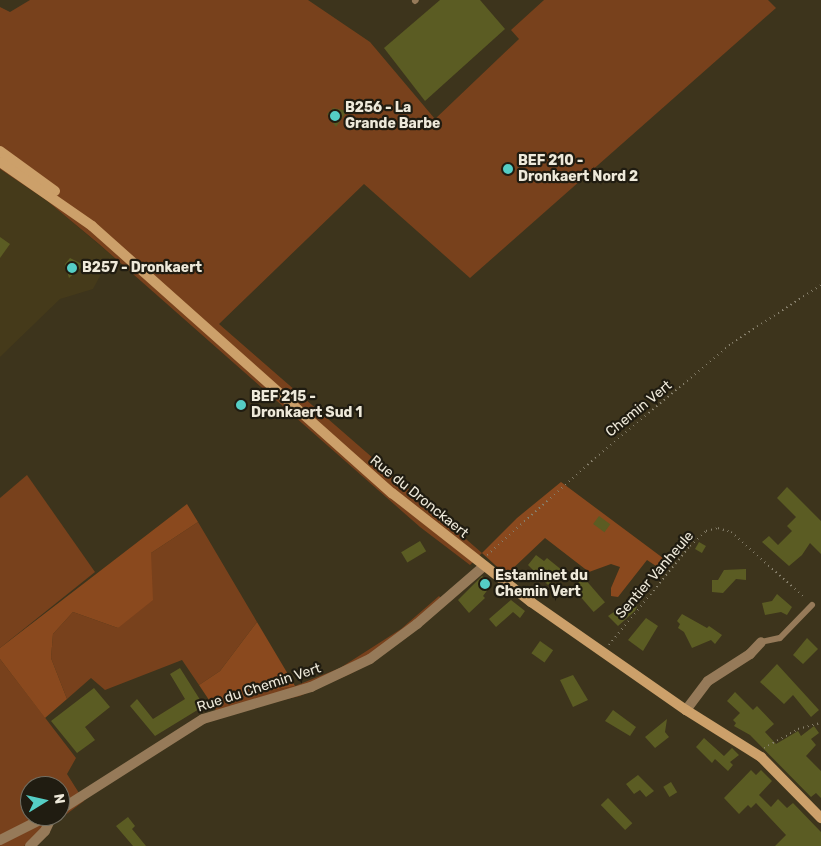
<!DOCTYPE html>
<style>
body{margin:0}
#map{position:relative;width:821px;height:846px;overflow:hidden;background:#3d341c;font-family:Rubik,sans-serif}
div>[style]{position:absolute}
.built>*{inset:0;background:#453a1a}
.green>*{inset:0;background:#78411c}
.forest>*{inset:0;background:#8a491e}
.building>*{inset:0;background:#5b5c23;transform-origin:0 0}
.round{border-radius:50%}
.path>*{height:2px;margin-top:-1px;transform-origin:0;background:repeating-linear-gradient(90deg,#87806c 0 1px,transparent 0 5px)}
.lane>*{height:6px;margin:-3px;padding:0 3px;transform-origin:3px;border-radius:3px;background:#967a59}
.street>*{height:10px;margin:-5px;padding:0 5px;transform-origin:5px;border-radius:5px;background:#967a59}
.secondary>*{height:10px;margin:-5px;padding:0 5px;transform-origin:5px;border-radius:5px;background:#cca06a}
.dots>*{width:14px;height:14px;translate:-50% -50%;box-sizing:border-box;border:2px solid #201c11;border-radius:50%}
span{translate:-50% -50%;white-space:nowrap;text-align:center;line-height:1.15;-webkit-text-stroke:4.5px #201c11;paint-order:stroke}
.poi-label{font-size:14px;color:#eee9da;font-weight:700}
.left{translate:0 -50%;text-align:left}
.street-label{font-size:14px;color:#eee9da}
.north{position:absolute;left:20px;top:776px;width:50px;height:50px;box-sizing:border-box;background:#201c11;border:1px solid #726e61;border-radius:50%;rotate:81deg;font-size:14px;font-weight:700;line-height:20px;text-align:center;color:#eee9da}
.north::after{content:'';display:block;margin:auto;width:18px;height:22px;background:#55cec5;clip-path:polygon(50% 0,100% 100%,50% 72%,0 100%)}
</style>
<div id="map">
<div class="built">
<i style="clip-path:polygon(0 169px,46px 200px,116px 259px,106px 265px,93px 289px,60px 299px,0 357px)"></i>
</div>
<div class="green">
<i style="clip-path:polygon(30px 0,308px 0,370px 42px,435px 119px,519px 39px,511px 30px,544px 0,768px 0,776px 8px,470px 278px,364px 184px,219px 324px,482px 553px,470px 565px,420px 527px,99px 244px,46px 200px,0 169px,0 7px,10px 12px)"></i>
<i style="clip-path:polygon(27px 475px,95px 572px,0 648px,0 498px)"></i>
<i style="clip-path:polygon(198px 522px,257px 622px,220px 671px,199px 685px,182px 660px,105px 690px,91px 678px,67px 699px,51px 658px,53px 634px,73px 612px,118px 628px,151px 553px)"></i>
<i style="clip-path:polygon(439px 596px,446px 603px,374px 661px,350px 674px,300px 696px,219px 715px,213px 706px,245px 695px,295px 686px,340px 668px,401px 629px)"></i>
<i style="clip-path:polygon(evenodd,0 659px,76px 758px,67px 774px,84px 801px,24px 846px,0 846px,0 659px,30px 786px,60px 786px,60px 816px,30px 816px,30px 786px)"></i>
</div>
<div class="forest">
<i style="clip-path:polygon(561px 482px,671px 564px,665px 572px,647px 560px,618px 597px,611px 596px,611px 588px,620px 567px,611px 564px,589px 572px,545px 538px,506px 575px,482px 553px,517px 518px)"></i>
<i style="clip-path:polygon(187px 504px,198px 522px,151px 553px,153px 600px,118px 628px,73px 612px,53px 634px,51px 658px,67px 699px,45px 718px,0 659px,0 648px)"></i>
<i style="clip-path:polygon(257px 622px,295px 686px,245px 695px,213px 706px,199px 685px,220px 671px)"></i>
</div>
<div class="building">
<i style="clip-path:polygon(440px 0,480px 0,505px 29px,425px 101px,384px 48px)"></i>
<i style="clip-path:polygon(333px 108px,347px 111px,336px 127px,327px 114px)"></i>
<i class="round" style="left:503.5px;top:164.5px;width:9px;height:9px"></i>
<i style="clip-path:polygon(0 237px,10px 244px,0 258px)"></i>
<i style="clip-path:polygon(70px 258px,84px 265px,69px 278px,65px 264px)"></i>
<i class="round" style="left:236.5px;top:400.5px;width:9px;height:9px"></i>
<i style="clip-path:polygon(787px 487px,821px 521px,821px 554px,810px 543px,802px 555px,789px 566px,762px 542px,769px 536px,778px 545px,792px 531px,787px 526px,796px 517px,777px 498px)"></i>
<i style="left:599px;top:516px;width:14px;height:10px;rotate:36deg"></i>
<i style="left:420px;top:541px;width:12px;height:22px;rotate:59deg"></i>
<i style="left:699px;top:542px;width:8px;height:8px;rotate:30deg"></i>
<i style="clip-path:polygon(536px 555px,544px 561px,547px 558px,563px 571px,548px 585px,528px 565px)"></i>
<i style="clip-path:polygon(746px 569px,746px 580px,736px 579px,723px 593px,712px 592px,712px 580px,718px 580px,724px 570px)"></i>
<i style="clip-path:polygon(482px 576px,492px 584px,483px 596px,485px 598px,469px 613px,458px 600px)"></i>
<i style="left:584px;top:578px;width:32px;height:15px;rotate:49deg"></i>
<i style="clip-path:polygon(777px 594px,792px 607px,787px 615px,781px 612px,765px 615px,762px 603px,772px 601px)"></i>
<i style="clip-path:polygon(511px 600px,525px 611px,520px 618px,513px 612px,496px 627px,489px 619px)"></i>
<i style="clip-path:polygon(630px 601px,637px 607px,635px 611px,618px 626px,608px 616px)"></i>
<i style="clip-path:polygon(682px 614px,707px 628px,709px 626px,722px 635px,715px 644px,711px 640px,692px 648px,684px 632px,678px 628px,680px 624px,677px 621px)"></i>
<i style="clip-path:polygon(646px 618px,658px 626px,643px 651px,628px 640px)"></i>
<i style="clip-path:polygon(807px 638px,818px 649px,803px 664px,793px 655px)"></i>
<i style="left:540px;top:641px;width:16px;height:15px;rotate:35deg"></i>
<i style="clip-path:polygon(777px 664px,819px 710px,811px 717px,793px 695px,784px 704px,760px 682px)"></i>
<i style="clip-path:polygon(180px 668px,204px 706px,155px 736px,130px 706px,137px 699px,153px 719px,185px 699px,170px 674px)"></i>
<i style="clip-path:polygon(573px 675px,588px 700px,573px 707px,560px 680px)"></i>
<i style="clip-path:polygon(94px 688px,110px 707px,85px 727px,95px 740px,77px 753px,51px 721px)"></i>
<i style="clip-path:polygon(735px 692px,753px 710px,757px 706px,774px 724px,765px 732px,776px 744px,798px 731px,801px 736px,814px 726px,819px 733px,811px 739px,816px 745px,806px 756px,821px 771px,821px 798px,816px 793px,811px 797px,750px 735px,734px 726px,736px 723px,733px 720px,740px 713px,727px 701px)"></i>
<i style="clip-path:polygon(613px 710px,636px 727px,630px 736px,605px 721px)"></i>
<i style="clip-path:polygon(667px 719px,665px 732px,669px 737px,655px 748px,645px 737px)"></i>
<i style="clip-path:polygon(704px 738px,724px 756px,732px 748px,739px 755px,730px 762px,733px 765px,728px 771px,715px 759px,712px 763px,696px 747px)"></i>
<i style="clip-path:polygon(751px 770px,756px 775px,761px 770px,772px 781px,759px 795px,771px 807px,778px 799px,787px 808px,793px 803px,821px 832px,821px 846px,775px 846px,786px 835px,756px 803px,751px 808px,748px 805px,739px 814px,724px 798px)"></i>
<i style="clip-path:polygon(638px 775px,654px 791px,646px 797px,640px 790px,634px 794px,626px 784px)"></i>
<i style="left:671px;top:782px;width:12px;height:9px;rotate:59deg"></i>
<i style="left:608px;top:798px;width:35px;height:10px;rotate:46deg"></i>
<i style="clip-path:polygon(128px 817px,135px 826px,132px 829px,146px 846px,133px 846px,116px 826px)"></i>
</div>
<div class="path">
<i style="left:487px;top:555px;width:145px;rotate:-41.9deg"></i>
<i style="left:595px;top:458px;width:179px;rotate:-40deg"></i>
<i style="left:732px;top:343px;width:106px;rotate:-33.1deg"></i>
<i style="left:609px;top:645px;width:128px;rotate:-50.7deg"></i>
<i style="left:690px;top:546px;width:22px;rotate:-43deg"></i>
<i style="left:706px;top:531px;width:12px;rotate:-14deg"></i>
<i style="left:718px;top:528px;width:14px;rotate:17deg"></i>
<i style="left:731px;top:532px;width:99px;rotate:41.7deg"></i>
<i style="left:764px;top:748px;width:39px;rotate:-29deg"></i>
<i style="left:798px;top:729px;width:24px;rotate:-15deg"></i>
</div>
<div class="lane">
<i style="left:415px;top:1px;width:1px;rotate:-45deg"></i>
<i style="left:761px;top:642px;width:19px;rotate:-12deg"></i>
<i style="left:780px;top:638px;width:46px;rotate:-45.9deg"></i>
</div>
<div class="street">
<i style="left:686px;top:710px;width:36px;rotate:-53deg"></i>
<i style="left:708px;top:681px;width:50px;rotate:-32.7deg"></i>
<i style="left:750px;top:654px;width:16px;rotate:-47deg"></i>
<i style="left:60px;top:810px;width:169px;rotate:-32.5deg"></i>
<i style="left:203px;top:719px;width:113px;rotate:-16.5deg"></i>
<i style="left:311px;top:687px;width:65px;rotate:-25.4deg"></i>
<i style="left:370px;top:659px;width:59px;rotate:-36.7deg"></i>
<i style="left:417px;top:624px;width:89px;rotate:-40.9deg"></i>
<i style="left:0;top:840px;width:54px;rotate:-26.6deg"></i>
<i style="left:30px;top:846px;width:21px;rotate:-45deg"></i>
<i style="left:45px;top:831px;width:17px;rotate:-65deg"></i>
</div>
<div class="secondary">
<i style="left:0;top:151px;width:68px;rotate:36deg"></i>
<i style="left:0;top:162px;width:112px;rotate:34.8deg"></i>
<i style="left:92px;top:226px;width:402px;rotate:41.7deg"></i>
<i style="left:392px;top:493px;width:177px;rotate:38.1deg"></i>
<i style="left:531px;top:602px;width:189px;rotate:34.9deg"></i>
<i style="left:686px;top:710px;width:89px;rotate:32.1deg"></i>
<i style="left:761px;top:757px;width:86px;rotate:45.5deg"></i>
</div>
<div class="dots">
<i style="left:335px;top:116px;background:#55cec5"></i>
<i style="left:508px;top:169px;background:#55cec5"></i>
<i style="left:72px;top:268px;background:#55cec5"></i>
<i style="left:241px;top:405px;background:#55cec5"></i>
<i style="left:485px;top:584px;background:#55cec5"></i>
</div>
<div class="poi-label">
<span class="left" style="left:345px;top:116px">B256 - La<br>Grande Barbe</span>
<span class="left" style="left:518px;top:169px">BEF 210 -<br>Dronkaert Nord 2</span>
<span class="left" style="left:82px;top:268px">B257 - Dronkaert</span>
<span class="left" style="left:251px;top:405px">BEF 215 -<br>Dronkaert Sud 1</span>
<span class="left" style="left:495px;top:584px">Estaminet du<br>Chemin Vert</span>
</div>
<div class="street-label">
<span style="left:639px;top:409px;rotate:-39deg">Chemin Vert</span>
<span style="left:419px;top:497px;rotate:39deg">Rue du Dronckaert</span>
<span style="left:655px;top:575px;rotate:-49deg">Sentier Vanheule</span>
<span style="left:259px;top:688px;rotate:-18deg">Rue du Chemin Vert</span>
</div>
<div class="north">N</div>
</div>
